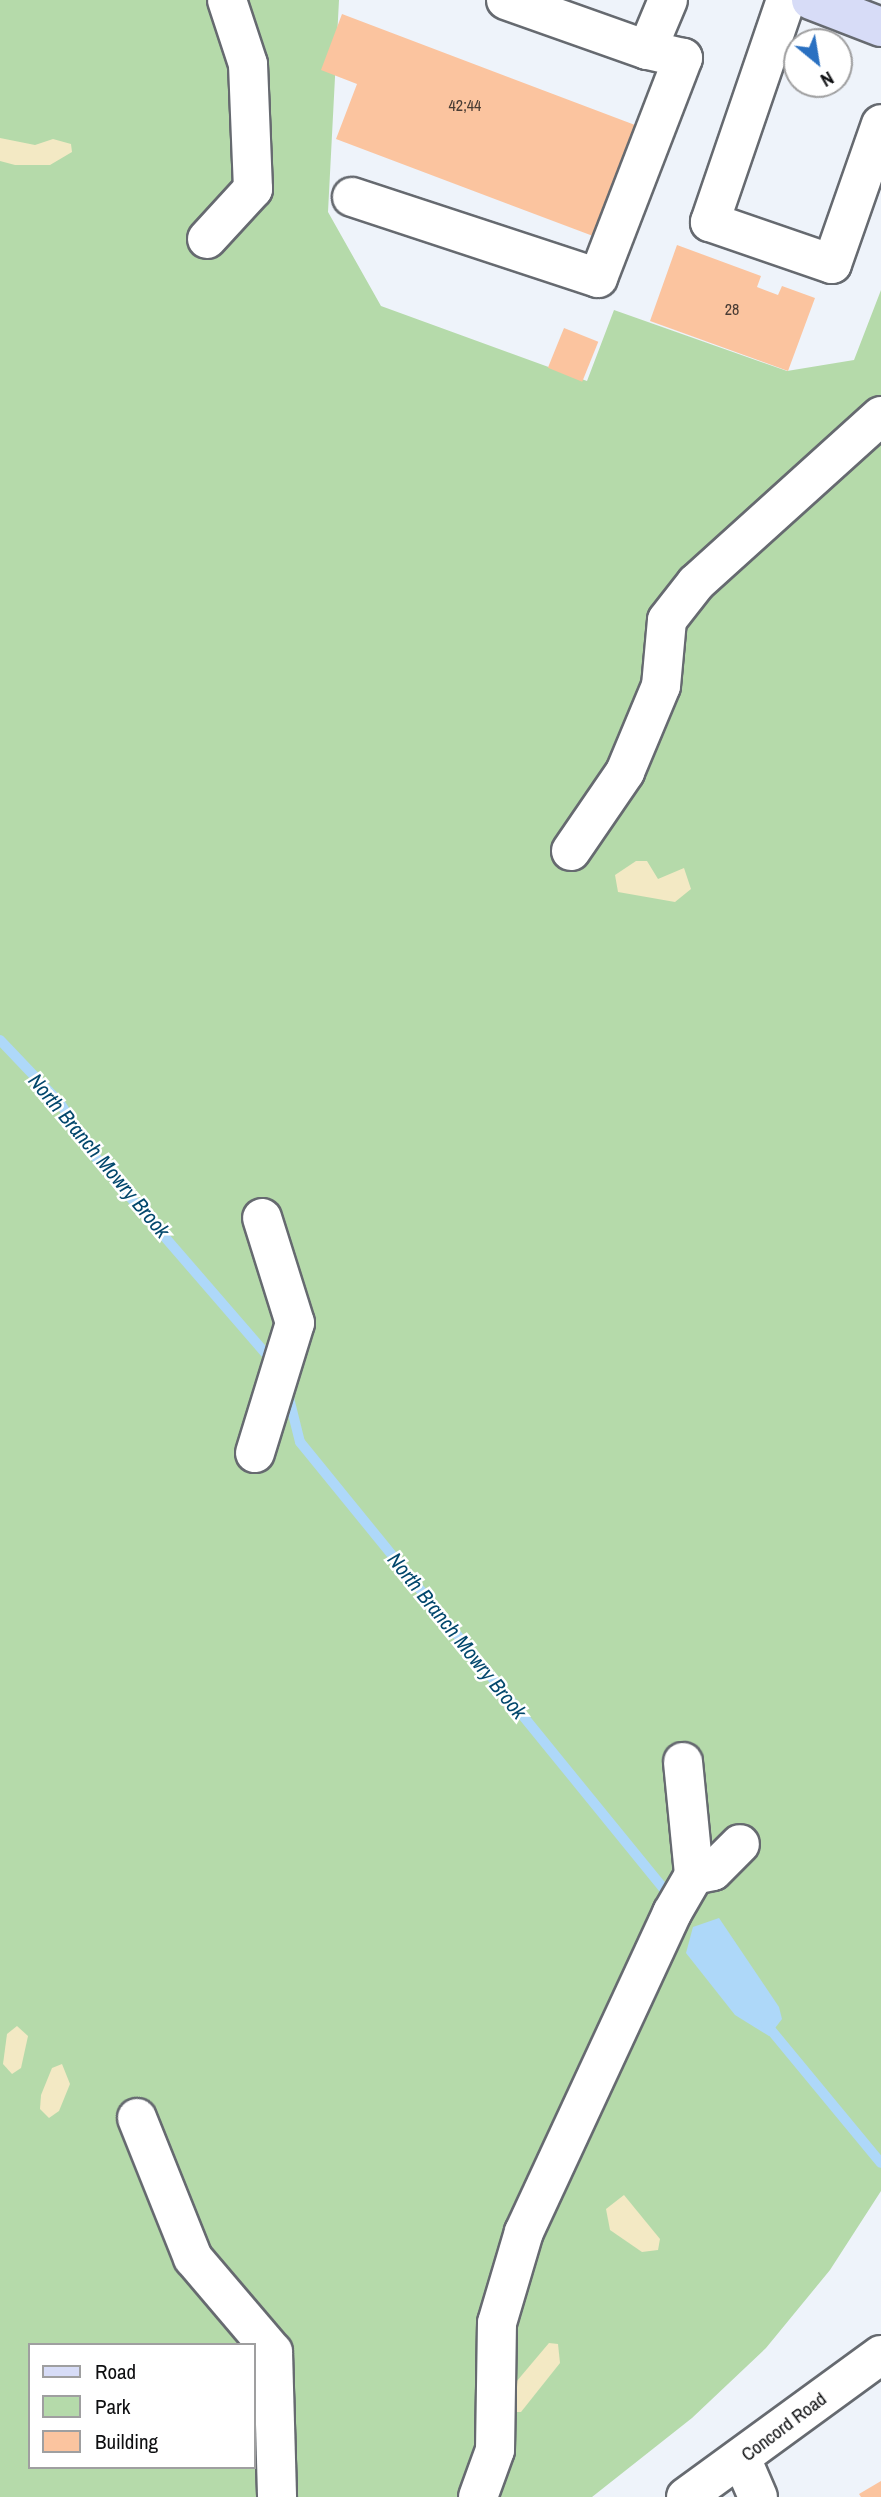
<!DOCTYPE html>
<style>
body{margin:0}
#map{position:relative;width:881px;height:2497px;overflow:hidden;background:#eef3fa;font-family:"Archivo Narrow",sans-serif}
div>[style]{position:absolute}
.green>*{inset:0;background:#b5daaa}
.sand>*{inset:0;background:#f3e9c4}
.water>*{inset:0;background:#aed8f9}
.stream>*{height:10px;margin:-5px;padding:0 5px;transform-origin:5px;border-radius:5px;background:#aed8f9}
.building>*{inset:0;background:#fbc49f;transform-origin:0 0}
.roads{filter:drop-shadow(2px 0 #666a70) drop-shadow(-2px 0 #666a70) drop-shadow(0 2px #666a70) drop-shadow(0 -2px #666a70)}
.minor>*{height:38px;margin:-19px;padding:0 19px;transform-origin:19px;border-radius:19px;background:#fff}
.major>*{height:38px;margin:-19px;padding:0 19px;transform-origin:19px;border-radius:19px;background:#d7dcf7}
span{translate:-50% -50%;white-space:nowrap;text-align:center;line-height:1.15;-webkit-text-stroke:5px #fff;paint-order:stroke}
.number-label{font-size:16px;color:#493c34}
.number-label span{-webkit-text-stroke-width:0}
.street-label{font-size:19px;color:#0e0f11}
.water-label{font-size:21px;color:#02476c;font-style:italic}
.legend{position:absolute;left:28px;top:2343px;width:228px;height:126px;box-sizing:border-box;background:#fff;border:2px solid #9f9fa0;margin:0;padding:9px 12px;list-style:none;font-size:21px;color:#0e0f11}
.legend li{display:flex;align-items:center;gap:14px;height:35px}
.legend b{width:35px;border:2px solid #9f9fa0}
.north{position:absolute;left:783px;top:28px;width:70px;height:70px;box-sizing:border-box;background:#fff;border:2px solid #9f9fa0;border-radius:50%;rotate:150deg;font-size:19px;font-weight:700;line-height:28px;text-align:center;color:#0e0f11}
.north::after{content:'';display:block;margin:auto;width:24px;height:32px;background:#2a70c1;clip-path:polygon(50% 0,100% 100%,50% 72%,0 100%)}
</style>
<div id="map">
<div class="green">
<i style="clip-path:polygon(evenodd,0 0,339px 0,328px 212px,381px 306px,587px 381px,614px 310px,787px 371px,854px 360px,881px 290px,881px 2191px,830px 2270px,766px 2348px,692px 2418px,592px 2497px,0 2497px,0 0,30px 2345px,254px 2345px,254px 2467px,30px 2467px,30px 2345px)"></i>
</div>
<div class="sand">
<i style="clip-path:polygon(0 138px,35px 145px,53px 139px,71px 144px,72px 152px,50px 165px,15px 165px,0 161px)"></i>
<i style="clip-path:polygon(636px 861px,647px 861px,658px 879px,684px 868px,691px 889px,675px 902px,618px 892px,615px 875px)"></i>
<i style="clip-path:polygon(17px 2026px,28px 2036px,21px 2068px,12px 2074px,3px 2064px,7px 2034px)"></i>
<i style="clip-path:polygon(62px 2064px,70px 2084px,59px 2111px,49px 2118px,40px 2109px,41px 2095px,52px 2068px)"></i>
<i style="clip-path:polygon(624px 2195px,660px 2239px,658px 2250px,642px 2252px,610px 2230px,606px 2209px)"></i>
<i style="clip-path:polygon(549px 2343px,558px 2344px,560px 2363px,521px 2412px,512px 2412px,511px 2388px)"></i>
</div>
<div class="water">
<i style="clip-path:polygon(719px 1918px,779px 2007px,782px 2019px,769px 2036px,735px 2015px,686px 1953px,693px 1927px)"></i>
</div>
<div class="stream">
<i style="left:0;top:1040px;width:87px;rotate:46.4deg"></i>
<i style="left:60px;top:1103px;width:59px;rotate:57.4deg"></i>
<i style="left:92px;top:1153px;width:278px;rotate:49.1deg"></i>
<i style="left:289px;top:1398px;width:45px;rotate:76deg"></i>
<i style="left:300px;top:1442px;width:589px;rotate:50.85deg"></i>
<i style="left:766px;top:2024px;width:180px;rotate:50.4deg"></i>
</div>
<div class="building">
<i style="clip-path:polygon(342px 14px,635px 125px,593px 236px,336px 139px,357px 84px,321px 70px)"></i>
<i style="clip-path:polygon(677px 245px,761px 276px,757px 287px,778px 295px,782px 286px,815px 298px,788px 371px,650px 321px)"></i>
<i style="left:564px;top:328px;width:37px;height:43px;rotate:22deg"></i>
<i style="clip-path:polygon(881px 2481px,881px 2497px,861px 2497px,859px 2494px)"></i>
</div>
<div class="roads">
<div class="minor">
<i style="left:506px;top:0;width:150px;rotate:19.5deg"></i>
<i style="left:647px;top:50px;width:54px;rotate:-67.2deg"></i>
<i style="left:786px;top:0;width:235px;rotate:108.9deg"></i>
<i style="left:710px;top:222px;width:129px;rotate:19deg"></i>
<i style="left:832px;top:264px;width:148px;rotate:-70.7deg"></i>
<i style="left:352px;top:197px;width:259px;rotate:18.2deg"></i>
<i style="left:598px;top:278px;width:236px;rotate:-68.9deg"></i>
<i style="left:683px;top:58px;width:37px;rotate:-167deg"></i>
<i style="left:207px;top:239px;width:68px;rotate:-47.4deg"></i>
<i style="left:253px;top:189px;width:125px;rotate:-92.3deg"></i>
<i style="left:248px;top:64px;width:67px;rotate:-108.2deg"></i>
<i style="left:571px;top:851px;width:96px;rotate:-55.6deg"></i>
<i style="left:625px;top:772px;width:93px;rotate:-67.3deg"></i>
<i style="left:661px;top:686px;width:66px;rotate:-84.8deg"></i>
<i style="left:667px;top:620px;width:47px;rotate:-51.9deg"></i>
<i style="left:696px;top:583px;width:249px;rotate:-42.1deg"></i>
<i style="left:255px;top:1453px;width:136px;rotate:-72.9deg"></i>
<i style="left:295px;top:1323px;width:110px;rotate:-107.4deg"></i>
<i style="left:683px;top:1762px;width:114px;rotate:84.4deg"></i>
<i style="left:137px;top:2118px;width:151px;rotate:68.2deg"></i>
<i style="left:193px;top:2258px;width:123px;rotate:49.6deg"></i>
<i style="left:273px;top:2352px;width:145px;rotate:88.4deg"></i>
<i style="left:742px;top:2460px;width:40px;rotate:66.6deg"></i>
<i style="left:478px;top:2497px;width:50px;rotate:-70.1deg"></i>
<i style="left:495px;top:2450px;width:127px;rotate:-89.1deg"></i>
<i style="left:497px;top:2323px;width:95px;rotate:-73.5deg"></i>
<i style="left:524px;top:2232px;width:352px;rotate:-65.1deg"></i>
<i style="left:672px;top:1913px;width:44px;rotate:-59.9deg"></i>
<i style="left:694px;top:1875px;width:19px;rotate:-12deg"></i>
<i style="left:713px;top:1871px;width:38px;rotate:-45deg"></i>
<i style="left:686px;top:2497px;width:241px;rotate:-36.1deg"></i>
</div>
<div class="major">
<i style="left:811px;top:0;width:75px;rotate:21.1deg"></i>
</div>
</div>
<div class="number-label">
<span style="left:465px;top:105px">42;44</span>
<span style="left:732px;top:309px">28</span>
</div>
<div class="street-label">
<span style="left:784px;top:2427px;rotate:-37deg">Concord Road</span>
</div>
<div class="water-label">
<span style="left:99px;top:1156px;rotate:50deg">North Branch Mowry Brook</span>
<span style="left:457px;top:1636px;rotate:51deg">North Branch Mowry Brook</span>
</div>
<ul class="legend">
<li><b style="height:9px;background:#d7dcf7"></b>Road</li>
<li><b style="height:19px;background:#b5daaa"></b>Park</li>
<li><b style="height:19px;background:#fbc49f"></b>Building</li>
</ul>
<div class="north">N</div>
</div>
